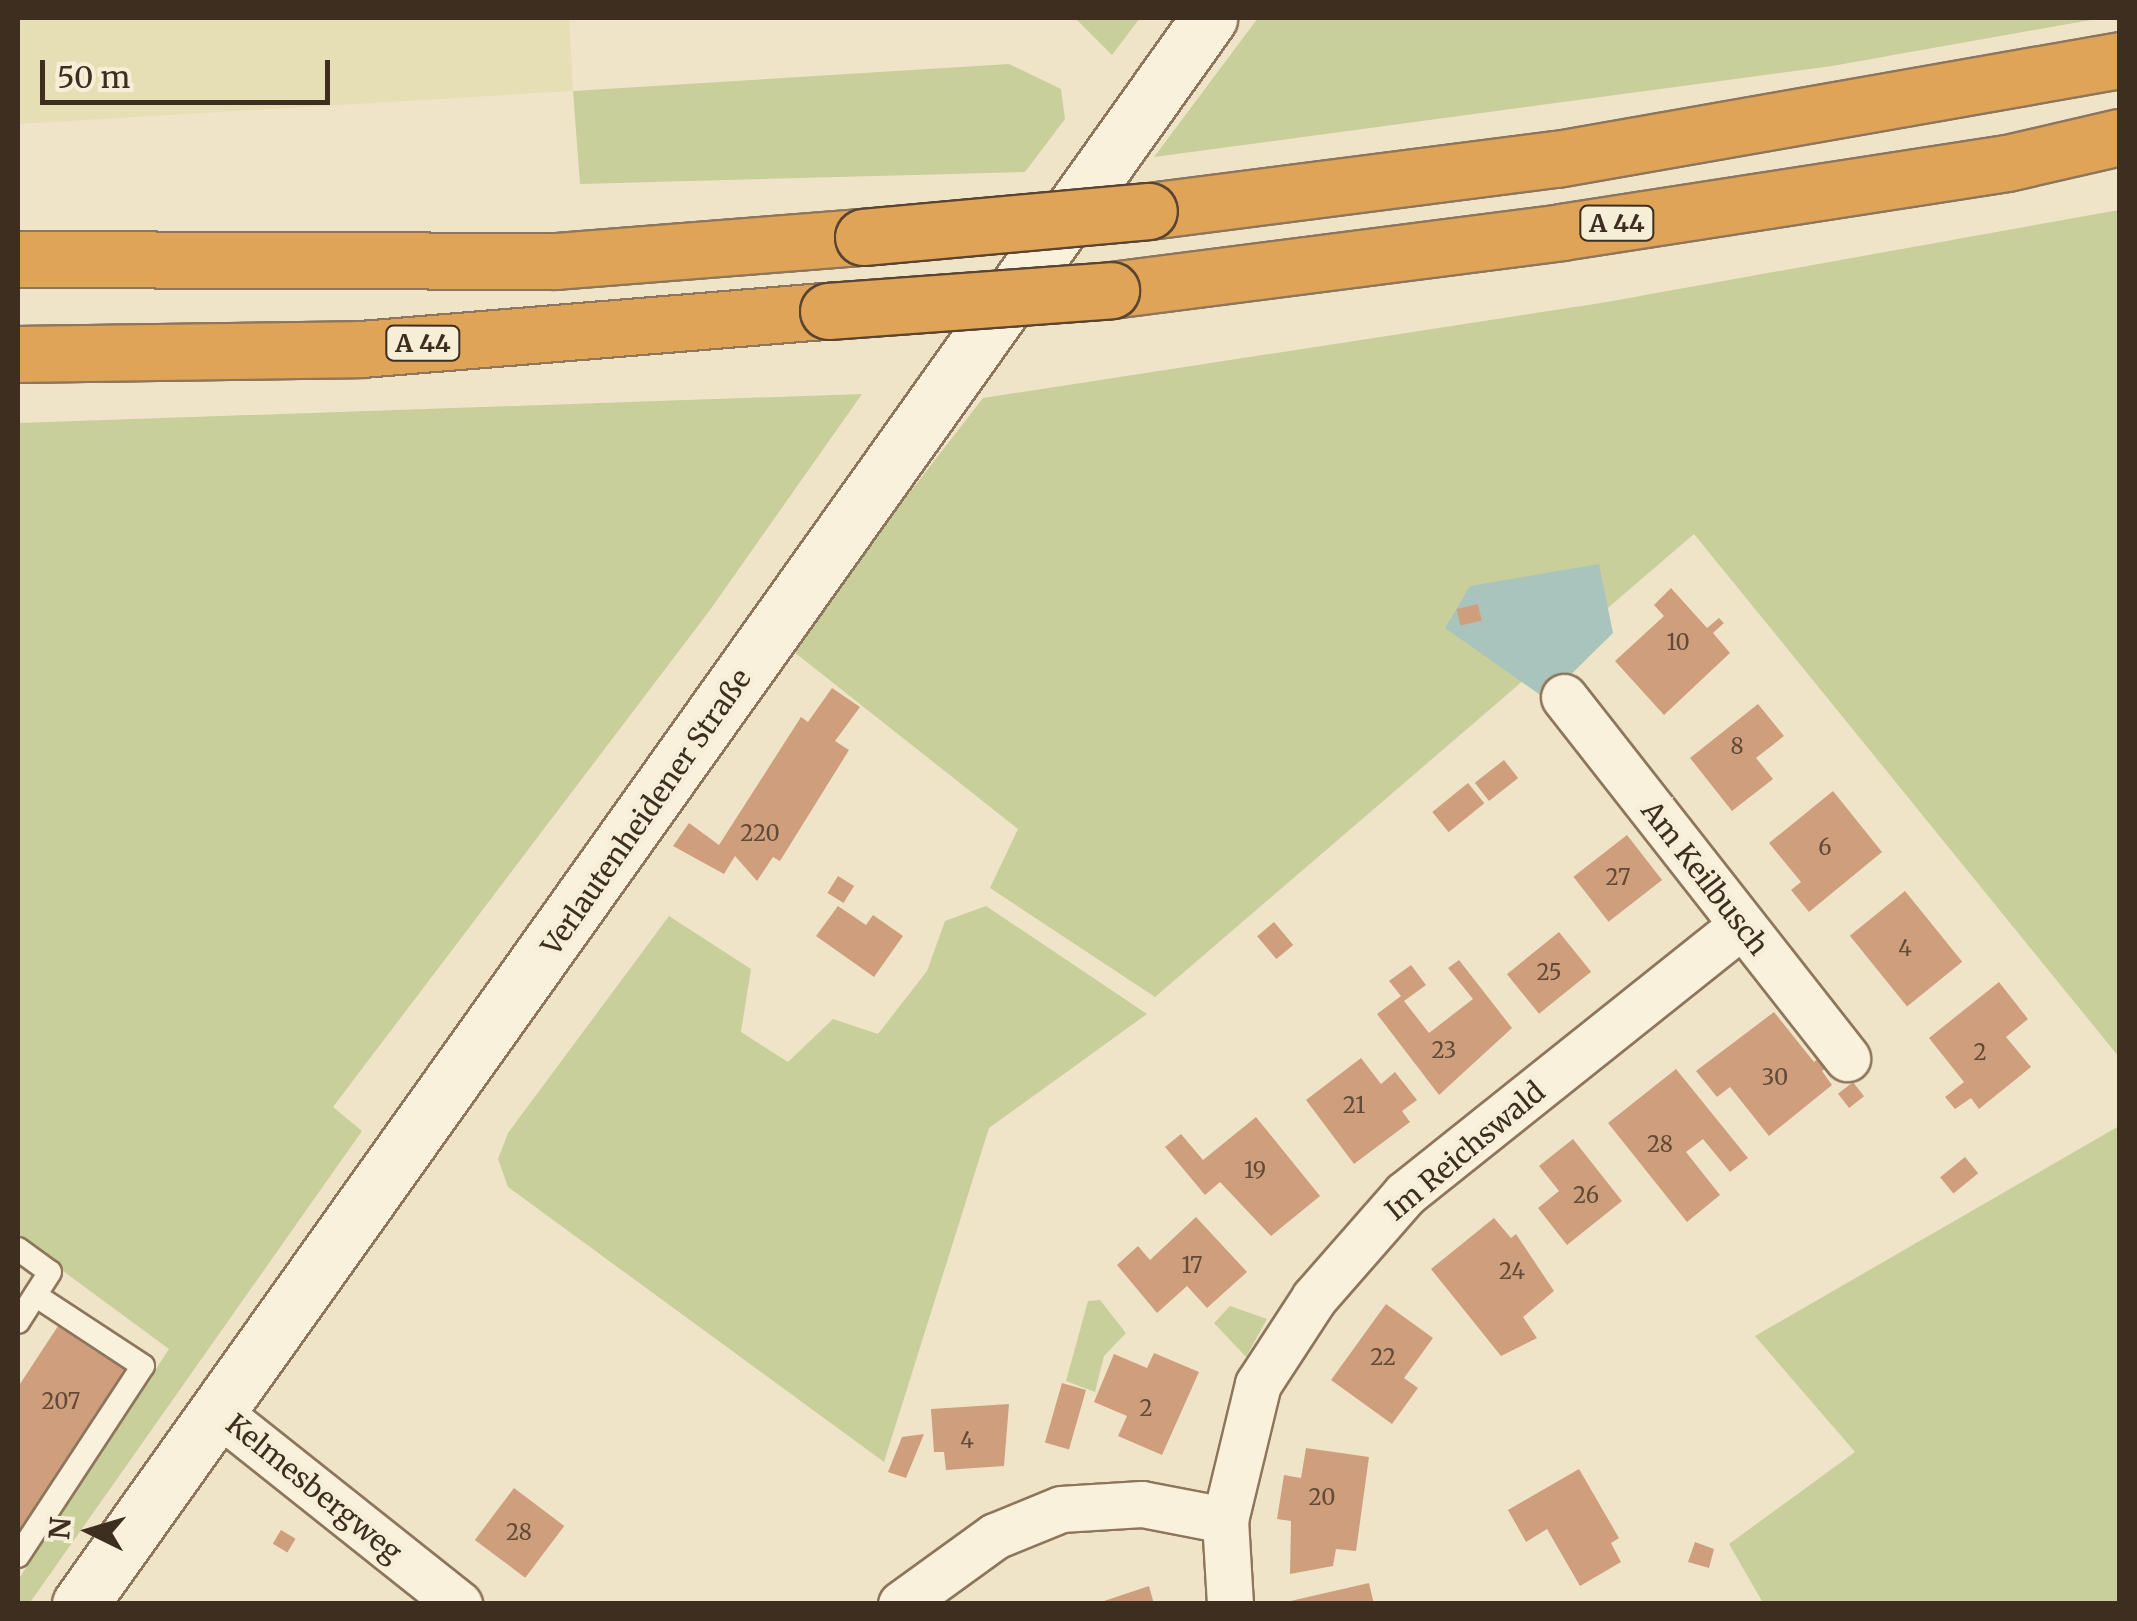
<!DOCTYPE html>
<meta charset="utf-8">
<style>
body{margin:0}
#map{position:relative;width:2137px;height:1621px;overflow:hidden;background:#f0e4c8;font-family:Merriweather,serif}
div>[style]{position:absolute}
.farmland>*{inset:0;background:#e6deb5}
.green>*{inset:0;background:#c9cf9b}
.water>*{inset:0;background:#a9c4bc}
.building>*{inset:0;background:#cf9f7d;transform-origin:0 0}
.roads{filter:drop-shadow(2px 0 #8d765c) drop-shadow(-2px 0 #8d765c) drop-shadow(0 2px #8d765c) drop-shadow(0 -2px #8d765c)}
.service>*{height:22px;margin:-11px;padding:0 11px;transform-origin:11px;border-radius:11px;background:#faf1dc}
.minor>*{height:45px;margin:-22.5px;padding:0 22.5px;transform-origin:22.5px;border-radius:22.5px;background:#faf1dc}
.secondary>*{height:55px;margin:-27.5px;padding:0 27.5px;transform-origin:27.5px;border-radius:27.5px;background:#faf1dc}
.motorway>*{height:55px;margin:-27.5px;padding:0 27.5px;transform-origin:27.5px;border-radius:27.5px;background:#e0a458}
.bridges{filter:drop-shadow(2px 0 #5b4430) drop-shadow(-2px 0 #5b4430) drop-shadow(0 2px #5b4430) drop-shadow(0 -2px #5b4430)}
.motorway-bridge>*{height:55px;margin:-27.5px;padding:0 27.5px;transform-origin:27.5px;border-radius:27.5px;background:#e0a458}
span{translate:-50% -50%;white-space:nowrap;text-align:center;line-height:1.15;-webkit-text-stroke:9px #f7eed8;paint-order:stroke}
.number-label{font-size:22px;color:#624a37}
.number-label span{-webkit-text-stroke-width:0}
.shield-label span{padding:2px 8px;background:#f7eed8;border:2px solid;border-radius:8px;-webkit-text-stroke-width:0}
.shield-label{font-size:25px;color:#3d2e20;font-weight:700}
.street-label{font-size:28px;color:#3d2e20}
.frame{position:absolute;inset:0;border:20px solid #3d2e20;pointer-events:none}
.north{position:absolute;left:40px;top:1481px;width:100px;height:100px;-webkit-text-stroke:8px #f7eed8;paint-order:stroke;rotate:275deg;font-size:28px;font-weight:700;line-height:40px;text-align:center;color:#3d2e20}
.north::after{content:'';display:block;margin:auto;width:35px;height:45px;background:#3d2e20;clip-path:polygon(50% 0,100% 100%,50% 72%,0 100%)}
.scale{position:absolute;left:40px;top:60px;width:290px;height:45px;box-sizing:border-box;border:5px solid #3d2e20;border-top:0;padding-left:12px;font-size:30px;line-height:35px;white-space:nowrap;color:#3d2e20;-webkit-text-stroke:8px #f7eed8;paint-order:stroke}
</style>
<div id="map">
<div class="farmland">
<i style="clip-path:polygon(18px 18px,569px 18px,573px 91px,18px 124px)"></i>
</div>
<div class="green">
<i style="clip-path:polygon(1075px 18px,1140px 18px,1112px 55px)"></i>
<i style="clip-path:polygon(1258px 18px,2102px 18px,1832px 66px,1154px 157px)"></i>
<i style="clip-path:polygon(1009px 64px,1061px 89px,1065px 119px,1025px 172px,580px 184px,573px 91px)"></i>
<i style="clip-path:polygon(2119px 210px,2119px 1057px,1694px 534px,1155px 997px,990px 888px,1018px 829px,789px 648px,983px 398px,1601px 303px)"></i>
<i style="clip-path:polygon(862px 394px,710px 610px,333px 1107px,362px 1131px,29px 1604px,18px 1603px,18px 1580px,169px 1349px,18px 1238px,18px 423px)"></i>
<i style="clip-path:polygon(986px 906px,1147px 1014px,989px 1128px,884px 1462px,508px 1187px,498px 1159px,508px 1133px,669px 916px,751px 969px,741px 1032px,788px 1062px,833px 1019px,878px 1034px,927px 971px,945px 921px)"></i>
<i style="clip-path:polygon(2119px 1126px,2119px 1603px,1763px 1603px,1729px 1544px,1855px 1452px,1755px 1336px)"></i>
<i style="clip-path:polygon(1100px 1300px,1126px 1333px,1104px 1356px,1095px 1392px,1066px 1381px,1088px 1301px)"></i>
<i style="clip-path:polygon(1230px 1306px,1267px 1319px,1246px 1357px,1214px 1323px)"></i>
</div>
<div class="water">
<i style="clip-path:polygon(1599px 564px,1613px 633px,1546px 699px,1445px 628px,1470px 586px)"></i>
</div>
<div class="building">
<i style="clip-path:polygon(1671px 588px,1707px 628px,1719px 618px,1724px 623px,1713px 633px,1730px 653px,1664px 715px,1615px 661px,1664px 616px,1654px 605px)"></i>
<i style="left:1478px;top:604px;width:17px;height:22px;rotate:77deg"></i>
<i style="clip-path:polygon(832px 688px,860px 707px,835px 741px,849px 750px,780px 861px,773px 857px,757px 881px,735px 856px,724px 874px,673px 846px,689px 823px,719px 845px,801px 717px,808px 722px)"></i>
<i style="clip-path:polygon(1758px 704px,1784px 736px,1756px 758px,1773px 779px,1732px 811px,1690px 758px)"></i>
<i style="left:1504px;top:760px;width:23px;height:37px;rotate:52deg"></i>
<i style="left:1468px;top:783px;width:26px;height:46px;rotate:51deg"></i>
<i style="clip-path:polygon(1833px 791px,1882px 852px,1809px 912px,1791px 890px,1801px 882px,1769px 843px)"></i>
<i style="left:1627px;top:835px;width:57px;height:68px;rotate:52deg"></i>
<i style="left:838px;top:876px;width:19px;height:20px;rotate:32deg"></i>
<i style="left:1905px;top:891px;width:91px;height:71px;rotate:51deg"></i>
<i style="clip-path:polygon(838px 906px,866px 925px,873px 915px,903px 936px,874px 977px,816px 936px)"></i>
<i style="left:1274px;top:922px;width:30px;height:22px;rotate:50deg"></i>
<i style="left:1559px;top:932px;width:51px;height:67px;rotate:51deg"></i>
<i style="clip-path:polygon(1459px 960px,1512px 1028px,1439px 1095px,1377px 1014px,1401px 996px,1389px 981px,1411px 965px,1426px 985px,1404px 1001px,1429px 1033px,1473px 999px,1448px 968px)"></i>
<i style="clip-path:polygon(1999px 982px,2028px 1019px,2006px 1037px,2031px 1067px,1979px 1109px,1971px 1098px,1955px 1109px,1945px 1097px,1964px 1082px,1929px 1038px)"></i>
<i style="clip-path:polygon(1774px 1012px,1814px 1062px,1827px 1052px,1835px 1061px,1822px 1071px,1832px 1085px,1769px 1136px,1730px 1087px,1717px 1097px,1696px 1071px)"></i>
<i style="clip-path:polygon(1361px 1058px,1381px 1084px,1395px 1072px,1417px 1100px,1402px 1111px,1410px 1122px,1354px 1164px,1306px 1100px)"></i>
<i style="clip-path:polygon(1676px 1069px,1748px 1158px,1730px 1172px,1703px 1139px,1686px 1152px,1720px 1195px,1687px 1222px,1608px 1123px)"></i>
<i style="left:1853px;top:1082px;width:18px;height:19px;rotate:52deg"></i>
<i style="clip-path:polygon(1256px 1117px,1320px 1196px,1271px 1236px,1220px 1182px,1205px 1195px,1165px 1147px,1181px 1134px,1203px 1160px)"></i>
<i style="clip-path:polygon(1573px 1139px,1622px 1201px,1567px 1245px,1538px 1208px,1559px 1191px,1539px 1166px)"></i>
<i style="left:1965px;top:1157px;width:21px;height:32px;rotate:51deg"></i>
<i style="clip-path:polygon(1196px 1217px,1247px 1272px,1207px 1308px,1187px 1286px,1157px 1313px,1117px 1265px,1138px 1246px,1150px 1260px)"></i>
<i style="clip-path:polygon(1494px 1218px,1511px 1238px,1516px 1234px,1554px 1291px,1523px 1317px,1537px 1338px,1501px 1356px,1431px 1269px)"></i>
<i style="clip-path:polygon(1386px 1304px,1433px 1338px,1404px 1378px,1418px 1388px,1392px 1424px,1331px 1380px)"></i>
<i style="clip-path:polygon(60px 1323px,127px 1368px,18px 1538px,18px 1387px)"></i>
<i style="clip-path:polygon(1154px 1353px,1199px 1372px,1162px 1455px,1118px 1436px,1127px 1416px,1094px 1402px,1114px 1354px,1147px 1368px)"></i>
<i style="left:1062px;top:1383px;width:25px;height:62px;rotate:16deg"></i>
<i style="clip-path:polygon(1009px 1404px,1004px 1466px,946px 1470px,944px 1452px,934px 1452px,931px 1409px)"></i>
<i style="clip-path:polygon(924px 1434px,906px 1478px,888px 1472px,902px 1437px)"></i>
<i style="clip-path:polygon(1306px 1448px,1369px 1457px,1356px 1551px,1336px 1549px,1333px 1566px,1290px 1574px,1291px 1521px,1277px 1519px,1284px 1475px,1301px 1478px)"></i>
<i style="clip-path:polygon(1579px 1469px,1619px 1538px,1611px 1543px,1621px 1562px,1580px 1586px,1547px 1529px,1526px 1542px,1508px 1510px)"></i>
<i style="left:514px;top:1488px;width:63px;height:65px;rotate:37deg"></i>
<i style="left:281px;top:1530px;width:17px;height:16px;rotate:31deg"></i>
<i style="clip-path:polygon(1695px 1542px,1714px 1549px,1709px 1568px,1688px 1562px)"></i>
<i style="clip-path:polygon(1369px 1583px,1374px 1604px,1287px 1604px,1286px 1602px)"></i>
<i style="clip-path:polygon(1149px 1586px,1154px 1604px,1098px 1604px,1098px 1603px)"></i>
</div>
<div class="roads">
<div class="service">
<i style="left:18px;top:1249px;width:39px;rotate:36deg"></i>
<i style="left:50px;top:1272px;width:59px;rotate:122.6deg"></i>
<i style="left:18px;top:1556px;width:227px;rotate:-56.7deg"></i>
<i style="left:143px;top:1366px;width:129px;rotate:-146.7deg"></i>
</div>
<div class="minor">
<i style="left:1564px;top:697px;width:459px;rotate:51.9deg"></i>
<i style="left:215px;top:1410px;width:312px;rotate:38.5deg"></i>
<i style="left:901px;top:1604px;width:116px;rotate:-35.9deg"></i>
<i style="left:995px;top:1536px;width:71px;rotate:-22.2deg"></i>
<i style="left:1061px;top:1509px;width:81px;rotate:-3.5deg"></i>
<i style="left:1142px;top:1504px;width:85px;rotate:10.9deg"></i>
<i style="left:1230px;top:1604px;width:84px;rotate:-93.4deg"></i>
<i style="left:1225px;top:1520px;width:140px;rotate:-76.4deg"></i>
<i style="left:1258px;top:1384px;width:103px;rotate:-56.9deg"></i>
<i style="left:1314px;top:1298px;width:138px;rotate:-48.8deg"></i>
<i style="left:1405px;top:1194px;width:431px;rotate:-38.6deg"></i>
</div>
<div class="secondary">
<i style="left:80px;top:1604px;width:1947px;rotate:-54.55deg"></i>
</div>
<div class="motorway">
<i style="left:1149px;top:211px;width:411px;rotate:-7.3deg"></i>
<i style="left:1557px;top:159px;width:572px;rotate:-9.97deg"></i>
<i style="left:18px;top:259px;width:538px;rotate:0.21deg"></i>
<i style="left:556px;top:261px;width:308px;rotate:-4.5deg"></i>
<i style="left:1111px;top:290px;width:454px;rotate:-7.3deg"></i>
<i style="left:1561px;top:232px;width:451px;rotate:-8.8deg"></i>
<i style="left:2007px;top:163px;width:116px;rotate:-13deg"></i>
<i style="left:18px;top:354px;width:343px;rotate:-0.8deg"></i>
<i style="left:361px;top:349px;width:469px;rotate:-4.7deg"></i>
</div>
</div>
<div class="bridges">
<div class="motorway-bridge">
<i style="left:863px;top:237px;width:287px;rotate:-5.2deg"></i>
<i style="left:828px;top:311px;width:284px;rotate:-4.2deg"></i>
</div>
</div>
<div class="number-label">
<span style="left:1678px;top:643px">10</span>
<span style="left:1737px;top:747px">8</span>
<span style="left:760px;top:834px">220</span>
<span style="left:1825px;top:848px">6</span>
<span style="left:1618px;top:878px">27</span>
<span style="left:1905px;top:949px">4</span>
<span style="left:1549px;top:973px">25</span>
<span style="left:1444px;top:1051px">23</span>
<span style="left:1980px;top:1053px">2</span>
<span style="left:1775px;top:1078px">30</span>
<span style="left:1354px;top:1106px">21</span>
<span style="left:1660px;top:1145px">28</span>
<span style="left:1255px;top:1171px">19</span>
<span style="left:1586px;top:1196px">26</span>
<span style="left:1192px;top:1266px">17</span>
<span style="left:1512px;top:1272px">24</span>
<span style="left:1383px;top:1358px">22</span>
<span style="left:61px;top:1402px">207</span>
<span style="left:1146px;top:1409px">2</span>
<span style="left:967px;top:1441px">4</span>
<span style="left:1322px;top:1498px">20</span>
<span style="left:519px;top:1533px">28</span>
</div>
<div class="shield-label">
<span style="left:1617px;top:223px">A 44</span>
<span style="left:423px;top:343px">A 44</span>
</div>
<div class="street-label">
<span style="left:646px;top:812px;rotate:-55deg">Verlautenheidener Straße</span>
<span style="left:1705px;top:878px;rotate:52deg">Am Keilbusch</span>
<span style="left:1465px;top:1151px;rotate:-40deg">Im Reichswald</span>
<span style="left:314px;top:1488px;rotate:39deg">Kelmesbergweg</span>
</div>
<div class="frame"></div>
<div class="north">N</div>
<div class="scale">50 m</div>
</div>
